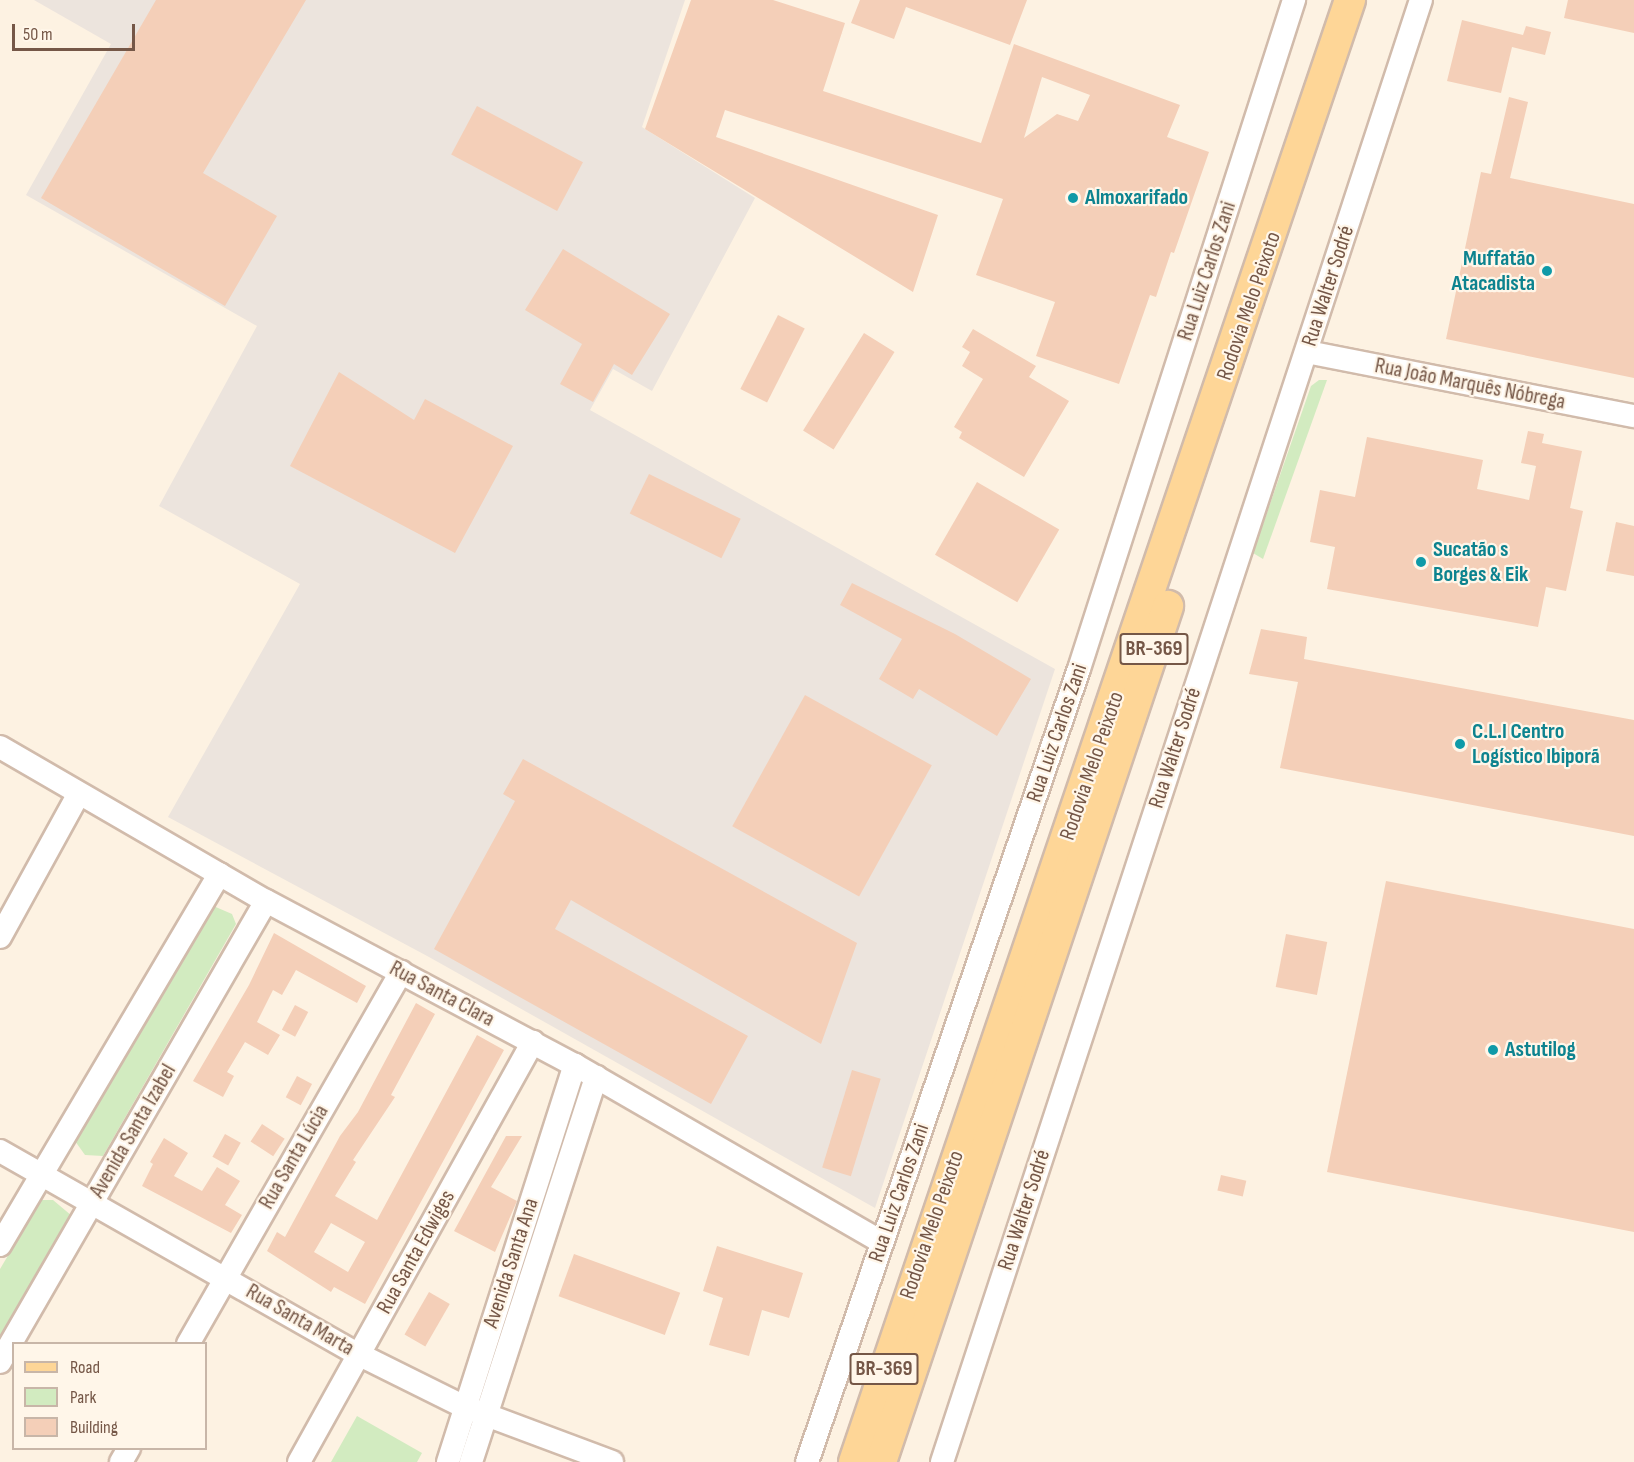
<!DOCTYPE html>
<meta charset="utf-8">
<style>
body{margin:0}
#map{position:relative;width:1634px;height:1462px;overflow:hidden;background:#fdf2e2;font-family:"Sofia Sans Condensed",sans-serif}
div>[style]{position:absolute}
.industrial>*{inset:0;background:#ece4dd}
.green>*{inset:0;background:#d2ebc0}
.building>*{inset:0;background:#f4cfb8;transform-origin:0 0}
.roads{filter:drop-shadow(2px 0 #d1bbab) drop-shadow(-2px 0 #d1bbab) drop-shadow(0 2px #d1bbab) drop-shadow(0 -2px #d1bbab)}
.minor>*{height:22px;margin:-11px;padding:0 11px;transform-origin:11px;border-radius:11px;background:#fff}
.major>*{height:30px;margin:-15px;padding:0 15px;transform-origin:15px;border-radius:15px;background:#fed697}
.dots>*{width:16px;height:16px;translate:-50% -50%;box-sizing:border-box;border:3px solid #fff6e9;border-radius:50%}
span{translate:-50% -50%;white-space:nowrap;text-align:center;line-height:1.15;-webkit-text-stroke:4.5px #fff6e9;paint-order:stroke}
.shield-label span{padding:2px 4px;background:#fff6e9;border:2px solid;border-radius:4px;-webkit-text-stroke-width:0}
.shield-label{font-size:21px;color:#755747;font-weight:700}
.culture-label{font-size:22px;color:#0d838f;font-weight:700}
.left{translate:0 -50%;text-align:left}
.right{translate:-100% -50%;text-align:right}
.street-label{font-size:22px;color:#755747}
.legend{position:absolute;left:12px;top:1342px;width:195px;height:108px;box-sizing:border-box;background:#fff6e9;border:2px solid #c8b6a8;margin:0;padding:8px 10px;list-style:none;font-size:18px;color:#755747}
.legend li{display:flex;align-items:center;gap:12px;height:30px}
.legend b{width:30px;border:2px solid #c8b6a8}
.scale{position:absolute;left:12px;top:24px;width:123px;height:27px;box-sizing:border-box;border:3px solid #755747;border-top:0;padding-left:8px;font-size:18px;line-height:21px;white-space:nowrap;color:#755747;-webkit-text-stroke:4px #fff6e9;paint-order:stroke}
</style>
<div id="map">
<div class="industrial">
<i style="clip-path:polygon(34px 0,685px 0,642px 127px,755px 198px,652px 391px,613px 369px,590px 410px,1055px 669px,875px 1208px,429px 957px,168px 817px,300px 584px,159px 506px,257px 326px,26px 195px,111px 44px)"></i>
</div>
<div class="green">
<i style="clip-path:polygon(1319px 380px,1327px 380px,1263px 559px,1253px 553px,1311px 386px)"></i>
<i style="clip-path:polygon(211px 905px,232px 914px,236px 924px,103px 1156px,85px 1155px,75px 1141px)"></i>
<i style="clip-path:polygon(41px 1200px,53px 1200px,72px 1216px,0 1342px,0 1269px)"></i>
<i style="clip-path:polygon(357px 1416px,422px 1453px,417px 1462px,331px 1462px)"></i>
</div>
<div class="building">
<i style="clip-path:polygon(156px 0,306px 0,203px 173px,277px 216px,225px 306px,41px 198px)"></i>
<i style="clip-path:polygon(evenodd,691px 0,773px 0,845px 23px,823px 91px,981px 143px,1014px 44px,1180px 105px,1167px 137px,1209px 152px,1174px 253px,1171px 252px,1156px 297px,1150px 295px,1119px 384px,1036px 356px,1055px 302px,976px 275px,1003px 199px,725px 110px,716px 137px,938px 215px,913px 292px,645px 129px,691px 0,1042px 77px,1090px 95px,1078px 121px,1057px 114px,1024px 138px,1042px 77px)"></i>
<i style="clip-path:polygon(860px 0,1027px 0,1010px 45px,906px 7px,894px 39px,851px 23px)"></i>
<i style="clip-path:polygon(1568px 0,1634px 0,1634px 33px,1564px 18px)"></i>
<i style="clip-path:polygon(1462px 20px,1523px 35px,1526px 26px,1551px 32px,1545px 55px,1512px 47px,1501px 93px,1447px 81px)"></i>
<i style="clip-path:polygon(1509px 97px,1528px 102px,1510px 178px,1634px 204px,1634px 378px,1446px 339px,1481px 172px,1491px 174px)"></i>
<i style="left:477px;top:106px;width:120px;height:55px;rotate:28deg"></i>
<i style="clip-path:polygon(563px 249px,670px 314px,632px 375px,614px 364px,593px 402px,560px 384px,582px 344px,525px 310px)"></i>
<i style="left:778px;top:315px;width:30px;height:83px;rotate:27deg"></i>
<i style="clip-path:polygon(973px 329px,1036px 366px,1029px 377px,1069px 401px,1024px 477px,959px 438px,962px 432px,954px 427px,983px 379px,962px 366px,970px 352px,962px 347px)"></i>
<i style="left:864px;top:333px;width:36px;height:115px;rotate:32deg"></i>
<i style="clip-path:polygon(339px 372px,414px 420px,425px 399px,513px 446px,455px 553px,290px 466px)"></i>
<i style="clip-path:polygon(1528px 431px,1544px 434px,1542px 443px,1582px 451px,1570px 508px,1583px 511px,1566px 591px,1546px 587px,1538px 627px,1327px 589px,1335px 547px,1310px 542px,1320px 490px,1355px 497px,1367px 437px,1483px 460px,1477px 489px,1529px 500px,1536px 466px,1521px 463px)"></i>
<i style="left:649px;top:474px;width:102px;height:44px;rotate:26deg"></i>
<i style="left:977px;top:482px;width:95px;height:84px;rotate:30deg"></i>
<i style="clip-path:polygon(1616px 522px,1634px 526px,1634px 576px,1606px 571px)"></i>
<i style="clip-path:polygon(852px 583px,955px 634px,1031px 679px,997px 736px,919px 689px,913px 699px,879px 679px,902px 639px,840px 605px)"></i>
<i style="clip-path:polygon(1261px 629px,1307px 637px,1304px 659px,1634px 720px,1634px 836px,1280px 768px,1298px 682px,1249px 674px)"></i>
<i style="left:805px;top:695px;width:145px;height:150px;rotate:29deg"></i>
<i style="clip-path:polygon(523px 759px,857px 943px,821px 1044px,571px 900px,555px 929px,748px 1036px,711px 1104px,434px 949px,515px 801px,503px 794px)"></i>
<i style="clip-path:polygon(1386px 881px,1634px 929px,1634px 1232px,1327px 1172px)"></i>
<i style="clip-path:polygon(274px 933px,366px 986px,357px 1003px,296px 970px,282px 995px,273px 990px,257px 1022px,280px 1035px,268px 1055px,245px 1042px,227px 1072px,234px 1076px,223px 1097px,193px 1081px,249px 985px)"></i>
<i style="left:1286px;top:934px;width:42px;height:54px;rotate:11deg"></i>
<i style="clip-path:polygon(evenodd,416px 1003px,435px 1014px,391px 1095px,395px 1097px,353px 1160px,356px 1162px,335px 1196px,377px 1220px,477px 1035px,504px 1050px,365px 1304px,334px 1287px,331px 1292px,267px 1251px,277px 1232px,285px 1237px,340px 1136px,358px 1112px,416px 1003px,331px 1223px,365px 1242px,348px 1272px,314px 1252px,331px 1223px)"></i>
<i style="left:295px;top:1005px;width:15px;height:28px;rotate:28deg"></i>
<i style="left:852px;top:1070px;width:30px;height:102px;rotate:17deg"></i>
<i style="left:297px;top:1076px;width:17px;height:24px;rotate:28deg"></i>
<i style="left:262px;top:1124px;width:27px;height:21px;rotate:33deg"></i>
<i style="left:225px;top:1134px;width:18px;height:26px;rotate:29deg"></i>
<i style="clip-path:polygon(506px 1136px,522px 1136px,491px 1187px,517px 1201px,495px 1252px,454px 1231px)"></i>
<i style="clip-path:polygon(164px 1138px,188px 1153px,174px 1176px,202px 1191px,217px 1167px,240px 1181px,225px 1205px,242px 1215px,231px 1233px,142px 1186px,153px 1164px,150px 1162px)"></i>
<i style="left:1221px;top:1175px;width:26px;height:16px;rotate:13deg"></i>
<i style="clip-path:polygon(717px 1246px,803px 1273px,789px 1318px,762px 1310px,749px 1356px,709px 1345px,723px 1298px,703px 1291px)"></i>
<i style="left:574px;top:1254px;width:113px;height:45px;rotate:20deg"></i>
<i style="left:429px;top:1292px;width:24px;height:49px;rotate:30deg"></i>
</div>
<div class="roads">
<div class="minor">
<i style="left:1307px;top:352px;width:333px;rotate:11.1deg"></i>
<i style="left:0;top:747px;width:307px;rotate:30.1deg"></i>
<i style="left:266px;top:901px;width:350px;rotate:28deg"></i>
<i style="left:575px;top:1065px;width:354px;rotate:30deg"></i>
<i style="left:0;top:937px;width:162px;rotate:-61.2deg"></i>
<i style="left:0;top:1151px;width:412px;rotate:29.6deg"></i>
<i style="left:358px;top:1354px;width:119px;rotate:26.4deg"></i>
<i style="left:465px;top:1407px;width:157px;rotate:20.5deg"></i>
<i style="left:0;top:1245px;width:431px;rotate:-59.4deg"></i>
<i style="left:188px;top:1344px;width:429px;rotate:-60.2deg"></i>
<i style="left:0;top:1362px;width:532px;rotate:-60.01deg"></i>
<i style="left:121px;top:1462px;width:16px;rotate:-60deg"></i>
<i style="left:299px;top:1462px;width:481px;rotate:-60.9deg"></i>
<i style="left:448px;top:1462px;width:417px;rotate:-72.3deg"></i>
<i style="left:471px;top:1462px;width:405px;rotate:-72deg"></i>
<i style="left:807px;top:1462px;width:838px;rotate:-71.07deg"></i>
<i style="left:1079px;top:669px;width:703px;rotate:-72.18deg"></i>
<i style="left:942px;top:1462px;width:1538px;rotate:-71.86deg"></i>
</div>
<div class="major">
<i style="left:854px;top:1462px;width:1544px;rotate:-71.26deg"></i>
<i style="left:881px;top:1462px;width:903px;rotate:-71.46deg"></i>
</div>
</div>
<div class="dots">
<i style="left:1073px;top:198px;background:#0f9aa8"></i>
<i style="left:1547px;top:271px;background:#0f9aa8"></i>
<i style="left:1421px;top:562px;background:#0f9aa8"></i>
<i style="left:1460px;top:744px;background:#0f9aa8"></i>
<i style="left:1493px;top:1050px;background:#0f9aa8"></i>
</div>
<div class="shield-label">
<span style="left:1154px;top:649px">BR-369</span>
<span style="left:884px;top:1369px">BR-369</span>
</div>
<div class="culture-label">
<span class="left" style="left:1085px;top:198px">Almoxarifado</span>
<span class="right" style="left:1535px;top:271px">Muffatão<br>Atacadista</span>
<span class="left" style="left:1433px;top:562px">Sucatão s<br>Borges &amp; Eik</span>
<span class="left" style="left:1472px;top:744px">C.L.I Centro<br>Logístico Ibiporã</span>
<span class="left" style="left:1505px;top:1050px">Astutilog</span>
</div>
<div class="street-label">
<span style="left:1207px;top:271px;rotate:-72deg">Rua Luiz Carlos Zani</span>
<span style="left:1328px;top:286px;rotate:-72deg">Rua Walter Sodré</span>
<span style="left:1249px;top:306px;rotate:-71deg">Rodovia Melo Peixoto</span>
<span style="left:1470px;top:384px;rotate:11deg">Rua João Marquês Nóbrega</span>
<span style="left:1057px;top:733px;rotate:-71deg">Rua Luiz Carlos Zani</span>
<span style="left:1175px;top:748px;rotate:-72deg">Rua Walter Sodré</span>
<span style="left:1092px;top:766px;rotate:-71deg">Rodovia Melo Peixoto</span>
<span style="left:442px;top:994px;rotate:28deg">Rua Santa Clara</span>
<span style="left:133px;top:1131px;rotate:-60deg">Avenida Santa Izabel</span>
<span style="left:294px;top:1157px;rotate:-60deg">Rua Santa Lúcia</span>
<span style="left:899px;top:1193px;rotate:-71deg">Rua Luiz Carlos Zani</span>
<span style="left:1024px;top:1210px;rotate:-72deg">Rua Walter Sodré</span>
<span style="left:932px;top:1225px;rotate:-71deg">Rodovia Melo Peixoto</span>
<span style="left:416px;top:1252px;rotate:-61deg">Rua Santa Edwiges</span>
<span style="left:511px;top:1263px;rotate:-72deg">Avenida Santa Ana</span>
<span style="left:300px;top:1320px;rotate:30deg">Rua Santa Marta</span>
</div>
<ul class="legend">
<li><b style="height:8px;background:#fed697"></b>Road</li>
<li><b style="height:16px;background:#d2ebc0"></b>Park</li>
<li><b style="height:16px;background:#f4cfb8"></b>Building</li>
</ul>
<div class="scale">50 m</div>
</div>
